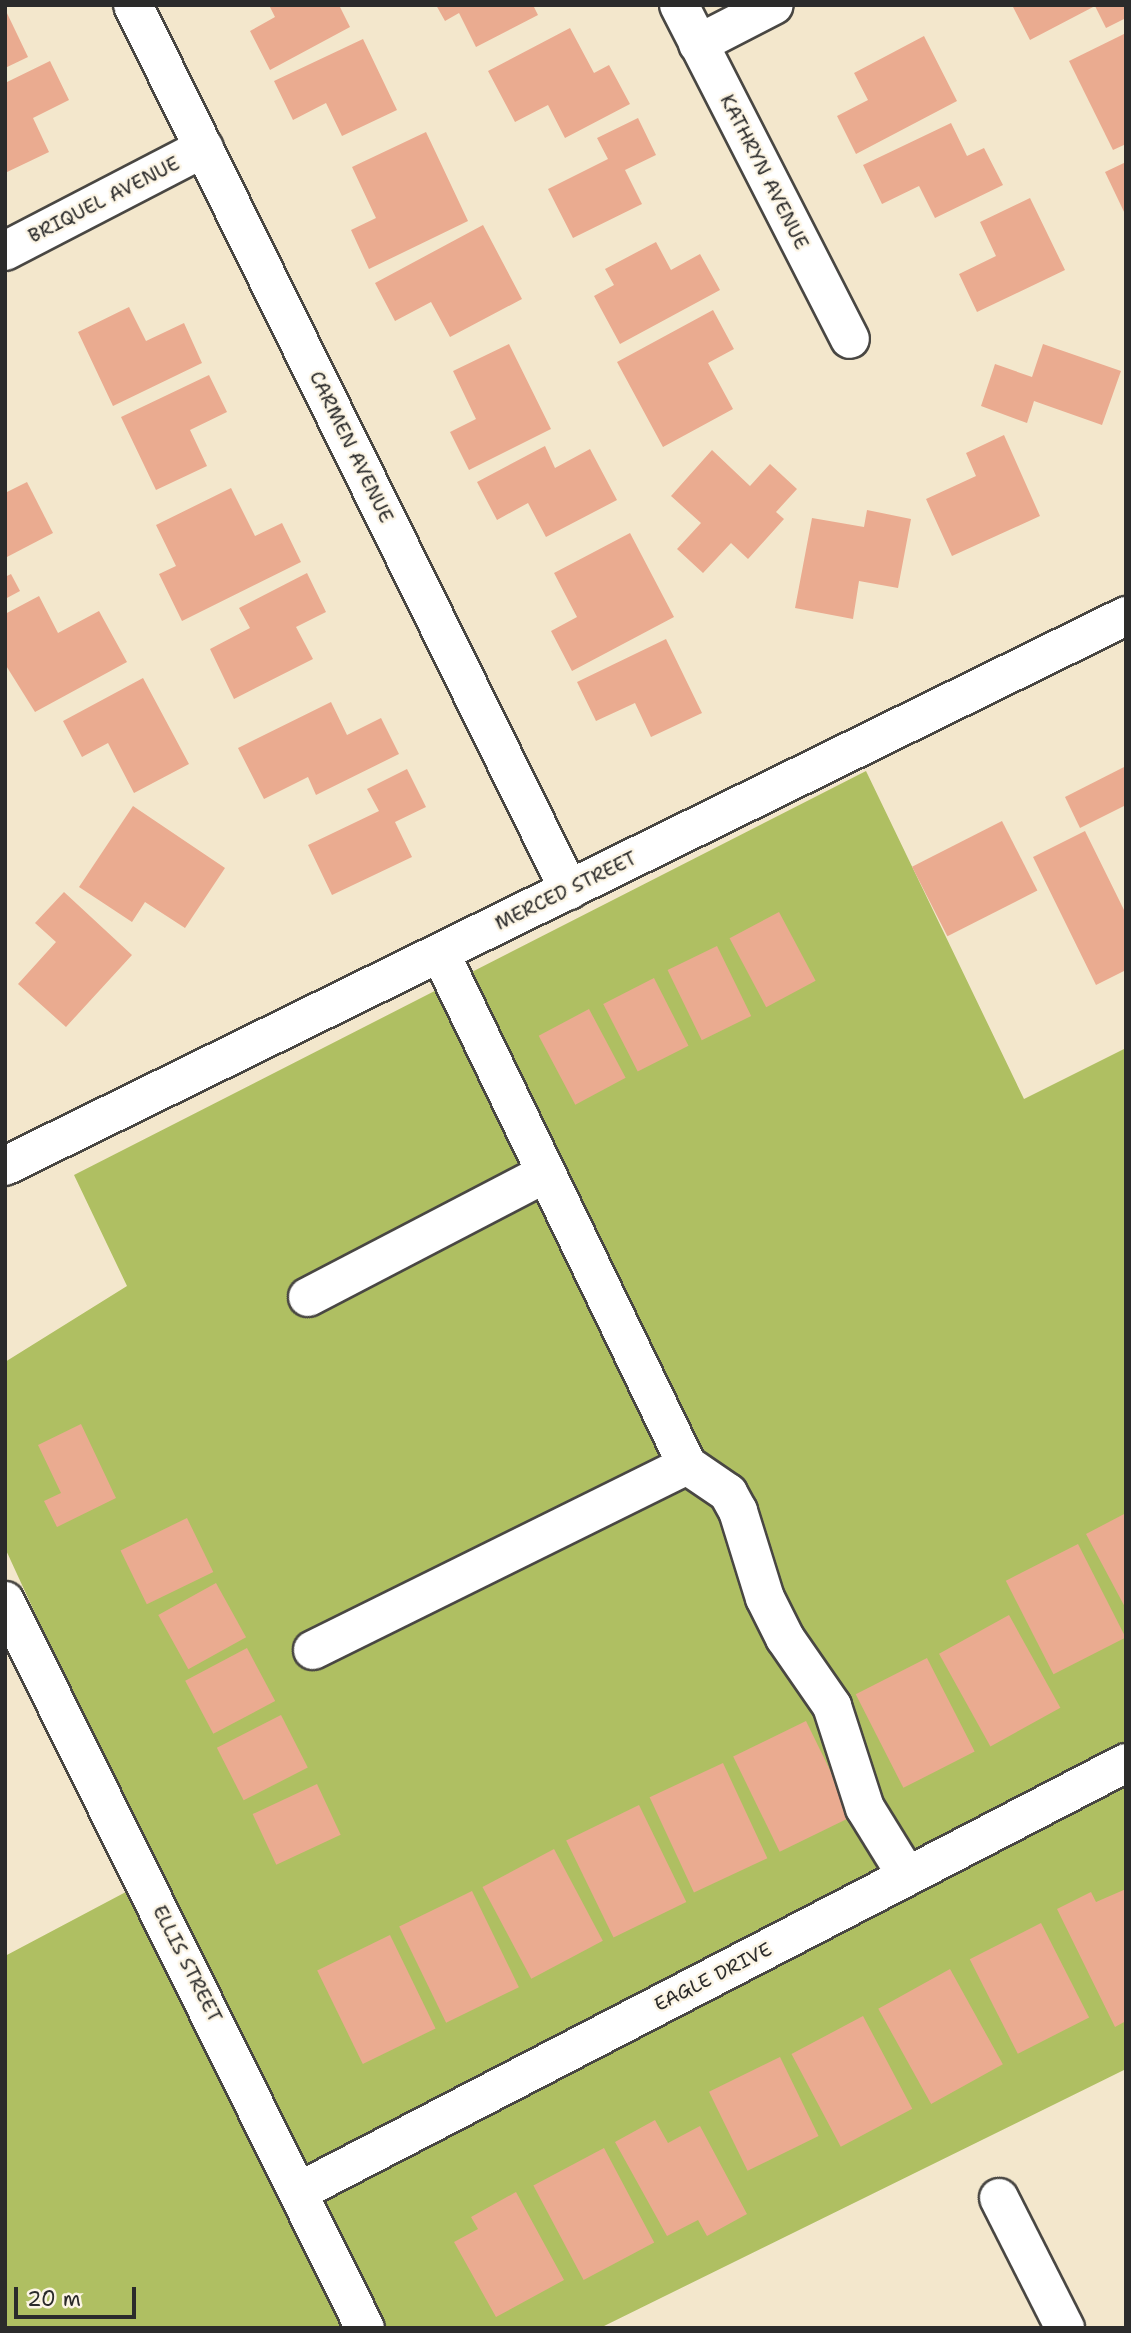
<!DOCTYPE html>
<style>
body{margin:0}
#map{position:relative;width:1131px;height:2333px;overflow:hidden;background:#f3e7cc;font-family:"Shantell Sans",sans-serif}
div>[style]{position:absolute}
.green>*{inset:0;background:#afbf62}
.building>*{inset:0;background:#eaab90;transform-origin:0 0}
.roads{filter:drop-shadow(2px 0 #494743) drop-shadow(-2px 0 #494743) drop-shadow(0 2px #494743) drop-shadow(0 -2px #494743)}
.minor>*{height:38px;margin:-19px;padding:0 19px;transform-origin:19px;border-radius:19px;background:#fff}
span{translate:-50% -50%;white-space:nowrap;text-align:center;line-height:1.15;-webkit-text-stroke:5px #fcf5e5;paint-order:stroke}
.street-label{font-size:19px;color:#2b2b2b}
.frame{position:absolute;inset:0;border:7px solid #2b2b2b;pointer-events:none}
.scale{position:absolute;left:14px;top:2287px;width:122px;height:32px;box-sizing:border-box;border:4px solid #2b2b2b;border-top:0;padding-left:9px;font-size:21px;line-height:24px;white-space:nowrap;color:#2b2b2b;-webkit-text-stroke:5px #fcf5e5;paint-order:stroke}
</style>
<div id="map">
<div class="green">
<i style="clip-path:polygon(866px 771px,1024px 1099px,1126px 1048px,1126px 2069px,600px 2328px,5px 2328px,5px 1956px,156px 1876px,5px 1548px,5px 1362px,127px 1286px,74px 1175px)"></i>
</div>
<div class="building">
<i style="clip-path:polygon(269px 5px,339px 5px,350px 27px,270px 70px,250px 31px,275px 17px)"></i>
<i style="clip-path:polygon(436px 5px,533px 5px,538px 15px,476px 47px,459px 13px,445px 21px)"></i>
<i style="clip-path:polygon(1012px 5px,1126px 5px,1126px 18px,1106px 28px,1095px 6px,1030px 40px)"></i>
<i style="clip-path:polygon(5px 9px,28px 57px,5px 68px)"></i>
<i style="clip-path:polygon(570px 28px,594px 73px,609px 65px,630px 104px,565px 138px,548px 105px,515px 122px,488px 71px)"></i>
<i style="clip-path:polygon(1126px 33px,1126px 144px,1113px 150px,1069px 61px)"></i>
<i style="clip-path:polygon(924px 36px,957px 101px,856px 154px,837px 116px,868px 100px,854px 73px)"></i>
<i style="clip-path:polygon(363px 39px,397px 110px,342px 136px,326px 103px,293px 120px,274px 81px)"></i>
<i style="clip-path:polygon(50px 61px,69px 100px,33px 118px,49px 152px,5px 173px,5px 83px)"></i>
<i style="clip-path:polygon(638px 118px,656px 155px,625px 170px,642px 204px,573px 238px,548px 189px,608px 159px,597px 138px)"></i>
<i style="clip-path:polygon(951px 123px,967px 156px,984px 148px,1003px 185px,935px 218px,919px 186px,882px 204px,863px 165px)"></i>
<i style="clip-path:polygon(426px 132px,468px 221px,369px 269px,351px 230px,376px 218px,352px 167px)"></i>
<i style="clip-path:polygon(1126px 162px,1126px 216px,1105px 172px)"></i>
<i style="clip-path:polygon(1030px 198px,1065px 270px,977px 312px,959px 274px,996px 256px,980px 222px)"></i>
<i style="clip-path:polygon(483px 225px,522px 299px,450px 337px,431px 302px,395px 321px,375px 283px)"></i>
<i style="clip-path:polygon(656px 242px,671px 270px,700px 254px,720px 290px,620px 344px,594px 296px,614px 285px,605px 269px)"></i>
<i style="clip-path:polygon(129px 307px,146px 341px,184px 323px,202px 363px,113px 406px,78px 332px)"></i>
<i style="clip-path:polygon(713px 310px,734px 349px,708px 363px,733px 409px,663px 447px,617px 362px)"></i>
<i style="clip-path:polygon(509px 344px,551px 429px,469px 470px,450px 432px,476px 419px,453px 371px)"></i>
<i style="clip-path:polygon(1043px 344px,1121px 371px,1102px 425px,1034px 401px,1027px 423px,981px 406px,995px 364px,1032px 377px)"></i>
<i style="clip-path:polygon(209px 375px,227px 412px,190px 430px,207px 466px,156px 490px,121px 417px)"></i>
<i style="clip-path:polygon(1004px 435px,1040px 516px,952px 556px,926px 499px,976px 476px,966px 453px)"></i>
<i style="clip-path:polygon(545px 446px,555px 468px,590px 449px,617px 500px,546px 537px,528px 503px,497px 520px,477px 482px)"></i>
<i style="clip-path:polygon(712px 450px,750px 486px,770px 464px,797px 489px,776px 512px,784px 519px,748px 559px,731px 543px,703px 573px,677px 549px,701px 523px,671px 496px)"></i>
<i style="clip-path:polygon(27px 482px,53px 533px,5px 558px,5px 493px)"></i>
<i style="clip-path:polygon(231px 488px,255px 536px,282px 523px,301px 562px,182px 621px,159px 574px,176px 566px,156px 525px)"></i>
<i style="clip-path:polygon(867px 510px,911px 519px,898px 588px,859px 581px,853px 619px,795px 608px,812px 518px,864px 527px)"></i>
<i style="clip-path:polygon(630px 533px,674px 617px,572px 671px,551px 631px,577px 617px,554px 573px)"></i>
<i style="clip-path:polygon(307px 573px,326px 612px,296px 627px,313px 659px,234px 699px,210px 649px,250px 628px,239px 608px)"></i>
<i style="clip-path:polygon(11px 574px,20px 591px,5px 599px,5px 577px)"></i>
<i style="clip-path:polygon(39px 596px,58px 633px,99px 611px,127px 662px,35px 712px,5px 664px,5px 614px)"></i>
<i style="clip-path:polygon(666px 639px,702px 713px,651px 737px,635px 703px,596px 721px,577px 682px)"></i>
<i style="clip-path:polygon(143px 678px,189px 764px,134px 793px,108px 743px,82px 757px,63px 721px)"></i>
<i style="clip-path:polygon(331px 702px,347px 735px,381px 718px,399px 754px,316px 795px,308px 777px,264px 799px,238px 748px)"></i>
<i style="clip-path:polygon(1126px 766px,1126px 805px,1080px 828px,1065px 797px)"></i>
<i style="clip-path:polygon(407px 769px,426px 807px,395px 822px,412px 857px,332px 895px,308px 845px,379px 811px,367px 789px)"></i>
<i style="clip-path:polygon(133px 806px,225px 868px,185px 928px,145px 902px,132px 922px,79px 887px)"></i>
<i style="left:1002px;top:821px;width:78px;height:101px;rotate:63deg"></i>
<i style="clip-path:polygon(1085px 831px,1126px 914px,1126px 976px,1124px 971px,1096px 985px,1033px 857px)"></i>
<i style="clip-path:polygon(64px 892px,132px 955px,66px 1027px,18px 984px,56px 942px,35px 923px)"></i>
<i style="left:779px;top:912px;width:78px;height:56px;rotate:62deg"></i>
<i style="left:717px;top:946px;width:78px;height:55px;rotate:64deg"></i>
<i style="left:654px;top:978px;width:76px;height:57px;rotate:63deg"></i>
<i style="left:589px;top:1009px;width:78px;height:57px;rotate:62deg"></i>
<i style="clip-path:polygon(81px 1424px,116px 1498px,57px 1527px,44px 1501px,61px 1493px,38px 1445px)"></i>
<i style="clip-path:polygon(1126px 1513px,1126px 1609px,1086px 1534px)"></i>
<i style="left:187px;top:1518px;width:60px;height:74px;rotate:64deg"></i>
<i style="left:1078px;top:1544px;width:105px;height:81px;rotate:63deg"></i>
<i style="left:216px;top:1583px;width:62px;height:66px;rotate:61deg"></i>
<i style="left:1009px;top:1615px;width:106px;height:80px;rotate:61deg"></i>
<i style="left:247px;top:1648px;width:60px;height:70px;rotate:62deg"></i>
<i style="left:927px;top:1658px;width:105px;height:80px;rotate:63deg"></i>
<i style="left:281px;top:1715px;width:59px;height:72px;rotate:63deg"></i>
<i style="left:806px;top:1721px;width:106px;height:81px;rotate:64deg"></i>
<i style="left:723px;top:1763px;width:105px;height:81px;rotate:65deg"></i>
<i style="left:317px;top:1784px;width:56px;height:71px;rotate:65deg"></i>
<i style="left:639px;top:1805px;width:108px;height:81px;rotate:64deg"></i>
<i style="left:554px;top:1849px;width:104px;height:81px;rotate:62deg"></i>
<i style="clip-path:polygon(1126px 1889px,1126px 2021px,1115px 2027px,1057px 1909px,1091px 1892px,1096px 1902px)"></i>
<i style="left:472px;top:1891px;width:107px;height:81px;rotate:64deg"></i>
<i style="left:1041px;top:1923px;width:106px;height:80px;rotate:63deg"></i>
<i style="left:390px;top:1935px;width:104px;height:81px;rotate:64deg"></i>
<i style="left:950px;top:1969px;width:109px;height:82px;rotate:61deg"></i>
<i style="left:863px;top:2016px;width:105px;height:81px;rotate:62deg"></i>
<i style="left:780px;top:2057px;width:88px;height:79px;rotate:64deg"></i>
<i style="clip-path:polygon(655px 2120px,668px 2143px,700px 2126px,747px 2214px,707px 2236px,698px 2220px,667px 2236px,615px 2142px)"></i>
<i style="left:604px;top:2148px;width:107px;height:80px;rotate:62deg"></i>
<i style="clip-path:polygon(516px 2192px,564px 2280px,496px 2317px,454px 2242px,478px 2229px,471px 2217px)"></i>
</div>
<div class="roads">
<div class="minor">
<i style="left:133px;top:5px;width:987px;rotate:63.77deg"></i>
<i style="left:679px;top:5px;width:375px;rotate:62.9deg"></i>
<i style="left:698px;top:44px;width:85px;rotate:-27.2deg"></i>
<i style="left:5px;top:251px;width:224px;rotate:-27.4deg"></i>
<i style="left:5px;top:1166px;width:1249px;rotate:-26.13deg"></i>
<i style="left:308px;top:1297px;width:266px;rotate:-27.5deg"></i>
<i style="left:687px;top:1465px;width:50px;rotate:34.3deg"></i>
<i style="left:728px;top:1493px;width:21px;rotate:61deg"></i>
<i style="left:738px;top:1511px;width:91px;rotate:72.8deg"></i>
<i style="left:765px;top:1598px;width:45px;rotate:63.4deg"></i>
<i style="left:785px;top:1638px;width:83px;rotate:55.3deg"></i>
<i style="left:832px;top:1706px;width:107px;rotate:72.1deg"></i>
<i style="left:865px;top:1808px;width:80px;rotate:58.3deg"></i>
<i style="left:5px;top:1601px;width:811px;rotate:63.66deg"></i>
<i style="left:313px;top:1650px;width:417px;rotate:-26.3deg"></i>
<i style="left:687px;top:1465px;width:568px;rotate:-115.75deg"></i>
<i style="left:300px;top:2191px;width:930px;rotate:-27.39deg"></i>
<i style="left:999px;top:2198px;width:146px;rotate:63.1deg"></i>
</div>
</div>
<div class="street-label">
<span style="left:764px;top:172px;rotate:63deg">KATHRYN AVENUE</span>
<span style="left:104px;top:200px;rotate:-27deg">BRIQUEL AVENUE</span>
<span style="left:351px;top:447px;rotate:64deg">CARMEN AVENUE</span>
<span style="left:566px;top:891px;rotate:-26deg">MERCED STREET</span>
<span style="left:187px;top:1964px;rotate:63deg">ELLIS STREET</span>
<span style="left:713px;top:1977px;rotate:-27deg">EAGLE DRIVE</span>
</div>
<div class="frame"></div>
<div class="scale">20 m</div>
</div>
